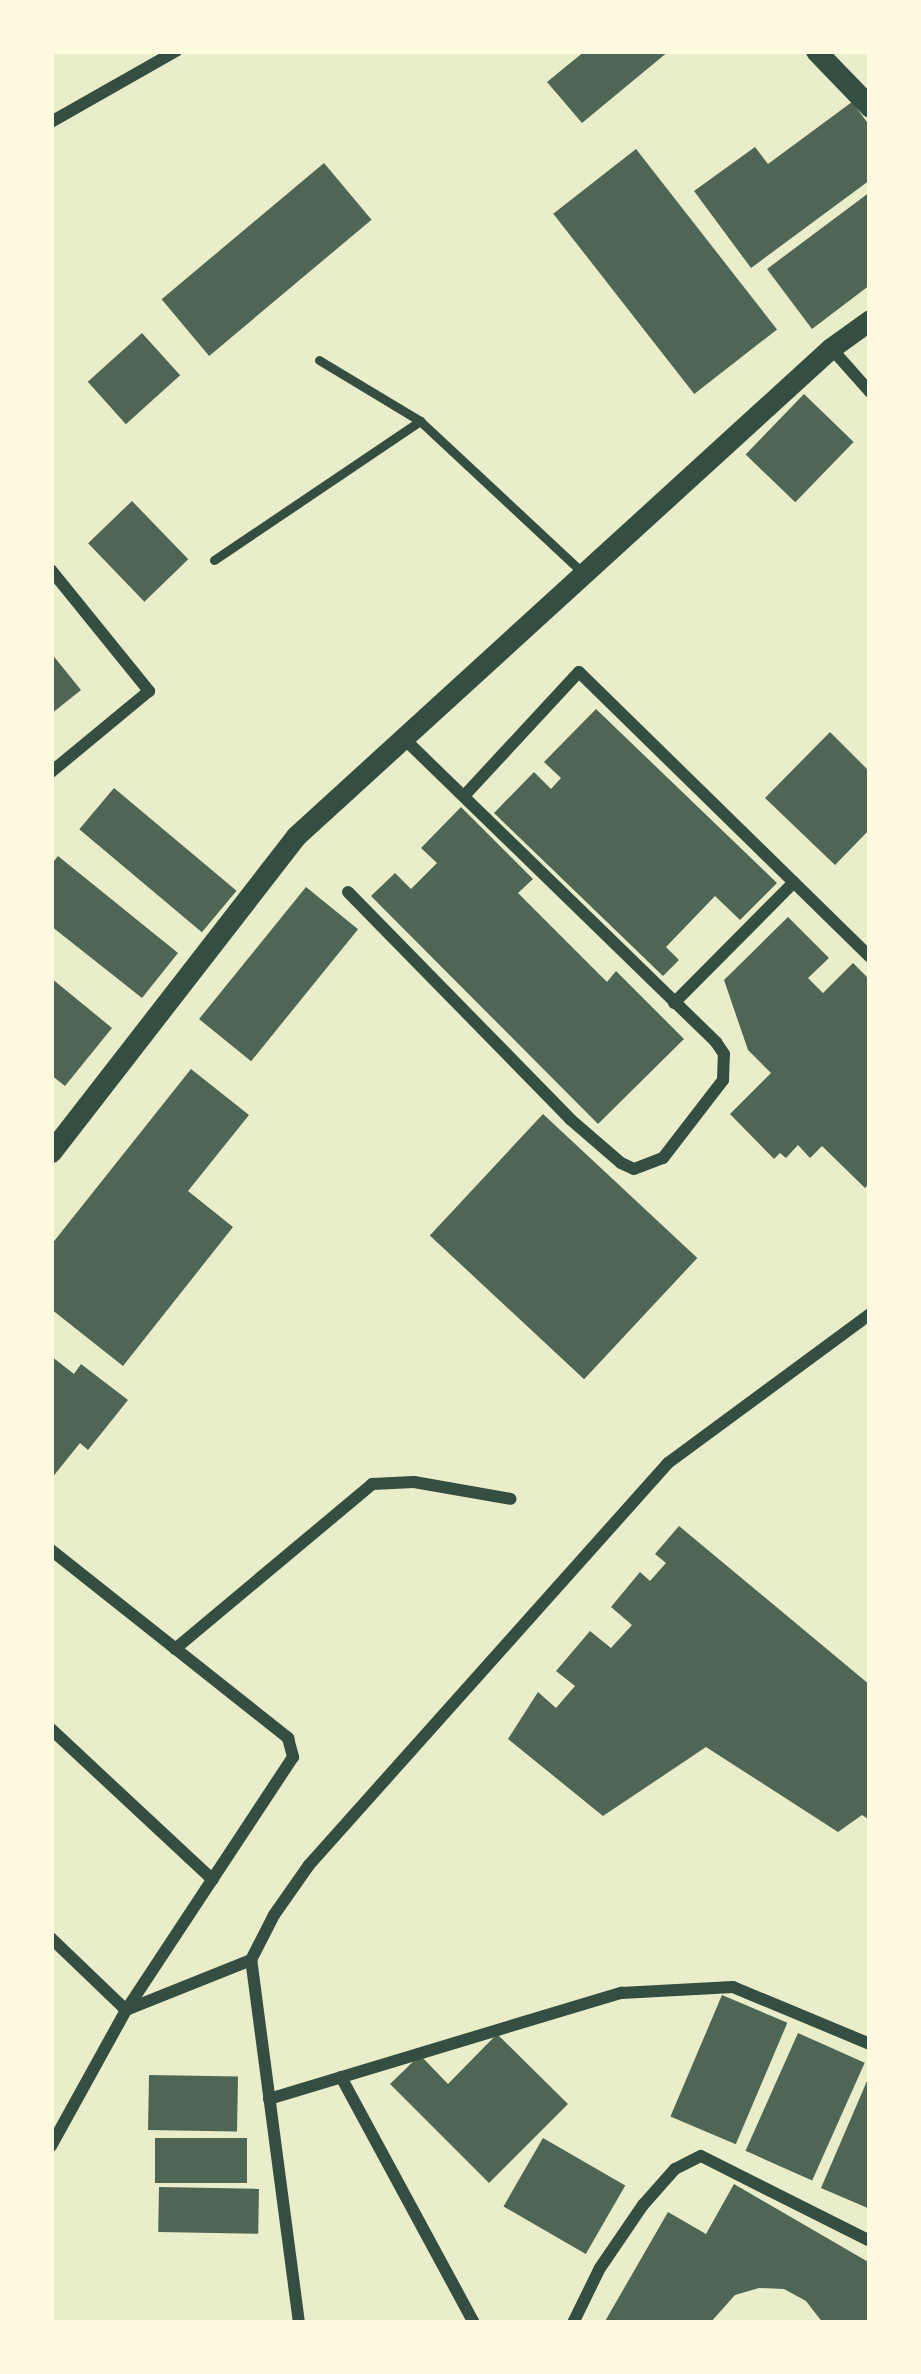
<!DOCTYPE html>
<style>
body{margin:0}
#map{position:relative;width:921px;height:2374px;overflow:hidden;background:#e9edc9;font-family:"Source Sans 3",sans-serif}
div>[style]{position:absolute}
.building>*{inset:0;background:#4f6655;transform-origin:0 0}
.service>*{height:9px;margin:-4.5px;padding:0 4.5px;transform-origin:4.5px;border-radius:4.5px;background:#344e41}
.minor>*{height:12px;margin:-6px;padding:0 6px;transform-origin:6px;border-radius:6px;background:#344e41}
.tertiary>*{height:21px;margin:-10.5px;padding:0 10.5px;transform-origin:10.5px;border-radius:10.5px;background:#344e41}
span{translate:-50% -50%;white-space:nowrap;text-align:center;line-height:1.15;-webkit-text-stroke:9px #fefae0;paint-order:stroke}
.frame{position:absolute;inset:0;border:54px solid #fefae0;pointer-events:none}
</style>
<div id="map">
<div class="building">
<i style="clip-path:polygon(585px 51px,669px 51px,582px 123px,547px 82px)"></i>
<i style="clip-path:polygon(852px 102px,870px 126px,870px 180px,751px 268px,694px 191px,755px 147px,768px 164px)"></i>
<i style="left:636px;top:149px;width:229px;height:105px;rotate:52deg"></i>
<i style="left:324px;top:163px;width:74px;height:212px;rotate:50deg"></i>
<i style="clip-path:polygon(870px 192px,870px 285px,812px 329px,767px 269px)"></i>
<i style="left:142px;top:333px;width:57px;height:73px;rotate:48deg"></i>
<i style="left:804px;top:394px;width:69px;height:84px;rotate:44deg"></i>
<i style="left:132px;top:501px;width:81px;height:61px;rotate:46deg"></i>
<i style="clip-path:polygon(51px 653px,81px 690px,51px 714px)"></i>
<i style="clip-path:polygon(596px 709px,777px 883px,740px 920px,715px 896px,666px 947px,679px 960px,663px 976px,494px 813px,534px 772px,551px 789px,561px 778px,544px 762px)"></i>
<i style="clip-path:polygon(830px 732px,870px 772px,870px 829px,835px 865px,765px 798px)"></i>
<i style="left:114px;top:788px;width:160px;height:54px;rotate:40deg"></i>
<i style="clip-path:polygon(461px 807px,533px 879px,518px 893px,607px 982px,616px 971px,684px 1039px,598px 1124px,371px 896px,395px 873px,411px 889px,437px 863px,421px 848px)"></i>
<i style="clip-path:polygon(58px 856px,178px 953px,142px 998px,51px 926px,51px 865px)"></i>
<i style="left:306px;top:887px;width:67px;height:170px;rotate:39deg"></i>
<i style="clip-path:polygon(788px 917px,829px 958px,808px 978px,823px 993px,853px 963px,870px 980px,870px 1183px,865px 1188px,822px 1146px,810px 1158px,798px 1145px,786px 1158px,780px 1153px,774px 1159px,730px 1114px,771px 1073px,748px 1050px,724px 980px)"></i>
<i style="clip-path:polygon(51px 978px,112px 1028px,65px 1086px,51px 1075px)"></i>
<i style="clip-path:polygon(191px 1069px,249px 1115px,188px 1191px,233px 1227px,123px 1366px,51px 1309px,51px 1245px)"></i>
<i style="left:543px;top:1114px;width:211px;height:166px;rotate:43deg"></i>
<i style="clip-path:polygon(51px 1356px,74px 1374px,81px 1364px,128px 1400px,88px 1450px,80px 1443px,51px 1479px)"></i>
<i style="clip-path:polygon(679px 1526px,870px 1685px,870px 1820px,862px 1815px,838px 1832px,706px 1747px,603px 1816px,508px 1739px,538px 1692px,556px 1708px,575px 1686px,556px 1671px,590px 1631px,611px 1648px,632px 1625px,611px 1607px,640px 1572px,650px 1581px,666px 1563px,655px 1554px)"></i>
<i style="left:722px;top:1995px;width:71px;height:132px;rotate:23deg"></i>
<i style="left:798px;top:2033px;width:73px;height:129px;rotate:24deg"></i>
<i style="clip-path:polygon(497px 2034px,568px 2104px,489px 2183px,390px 2084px,420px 2055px,448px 2084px)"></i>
<i style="clip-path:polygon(870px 2074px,870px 2209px,821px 2188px)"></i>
<i style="left:149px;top:2075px;width:89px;height:55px;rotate:1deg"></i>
<i style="left:155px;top:2138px;width:92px;height:45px"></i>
<i style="left:543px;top:2138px;width:95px;height:79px;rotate:30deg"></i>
<i style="clip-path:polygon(734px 2184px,870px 2263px,870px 2323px,823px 2323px,806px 2301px,784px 2289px,759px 2288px,735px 2295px,710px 2323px,604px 2323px,668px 2212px,706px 2234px)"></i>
<i style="left:159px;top:2187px;width:100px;height:45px;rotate:1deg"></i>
</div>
<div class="service">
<i style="left:319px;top:360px;width:118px;rotate:31.1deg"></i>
<i style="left:420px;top:421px;width:221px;rotate:43deg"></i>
<i style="left:214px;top:560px;width:249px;rotate:-34deg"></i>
</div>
<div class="minor">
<i style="left:51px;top:122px;width:144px;rotate:-29.6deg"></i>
<i style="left:831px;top:348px;width:59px;rotate:48.4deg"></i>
<i style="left:51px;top:570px;width:156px;rotate:51deg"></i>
<i style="left:149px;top:691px;width:127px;rotate:140.4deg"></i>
<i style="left:464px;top:796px;width:169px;rotate:-47.2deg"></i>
<i style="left:579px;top:672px;width:407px;rotate:44.4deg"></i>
<i style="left:348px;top:892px;width:318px;rotate:45.6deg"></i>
<i style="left:570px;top:1119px;width:67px;rotate:40.8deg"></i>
<i style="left:621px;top:1163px;width:14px;rotate:25deg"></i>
<i style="left:634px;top:1169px;width:31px;rotate:-21deg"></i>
<i style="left:663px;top:1158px;width:98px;rotate:-52.4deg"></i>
<i style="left:723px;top:1080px;width:26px;rotate:-88deg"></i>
<i style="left:724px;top:1054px;width:14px;rotate:-124deg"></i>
<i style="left:716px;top:1042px;width:438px;rotate:-135.8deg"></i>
<i style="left:674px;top:1003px;width:170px;rotate:-45.2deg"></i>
<i style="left:51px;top:1550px;width:303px;rotate:38.4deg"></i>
<i style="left:288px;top:1738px;width:20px;rotate:75deg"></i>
<i style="left:293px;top:1757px;width:303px;rotate:123.4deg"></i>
<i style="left:126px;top:2010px;width:104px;rotate:-136.2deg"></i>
<i style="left:175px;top:1649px;width:257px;rotate:-39.9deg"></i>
<i style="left:372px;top:1484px;width:42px;rotate:-2.7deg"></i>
<i style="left:414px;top:1482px;width:98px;rotate:9.9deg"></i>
<i style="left:51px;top:1729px;width:221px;rotate:43deg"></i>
<i style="left:341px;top:2077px;width:280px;rotate:61.6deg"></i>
<i style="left:269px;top:2099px;width:368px;rotate:-16.8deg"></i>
<i style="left:621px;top:1993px;width:112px;rotate:-3.1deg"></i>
<i style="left:733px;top:1987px;width:148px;rotate:22.6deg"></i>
<i style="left:51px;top:2146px;width:155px;rotate:-61.1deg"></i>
<i style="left:126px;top:2010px;width:135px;rotate:-21.8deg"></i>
<i style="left:299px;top:2323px;width:366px;rotate:-97.5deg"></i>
<i style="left:251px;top:1960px;width:51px;rotate:-62.9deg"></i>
<i style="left:274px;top:1915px;width:61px;rotate:-55deg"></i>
<i style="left:309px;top:1865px;width:539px;rotate:-48.23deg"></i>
<i style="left:668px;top:1463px;width:251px;rotate:-36.4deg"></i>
<i style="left:573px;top:2323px;width:61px;rotate:-63.9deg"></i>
<i style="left:600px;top:2268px;width:76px;rotate:-55.7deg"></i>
<i style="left:643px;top:2205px;width:48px;rotate:-48.4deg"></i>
<i style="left:675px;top:2169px;width:29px;rotate:-27deg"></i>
<i style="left:701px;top:2156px;width:189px;rotate:26.7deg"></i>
</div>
<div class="tertiary">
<i style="left:816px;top:51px;width:78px;rotate:46deg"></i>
<i style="left:51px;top:1152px;width:400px;rotate:-52.2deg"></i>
<i style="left:296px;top:836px;width:724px;rotate:-42.37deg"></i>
<i style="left:831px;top:348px;width:48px;rotate:-35.7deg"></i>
</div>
<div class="frame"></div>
</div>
